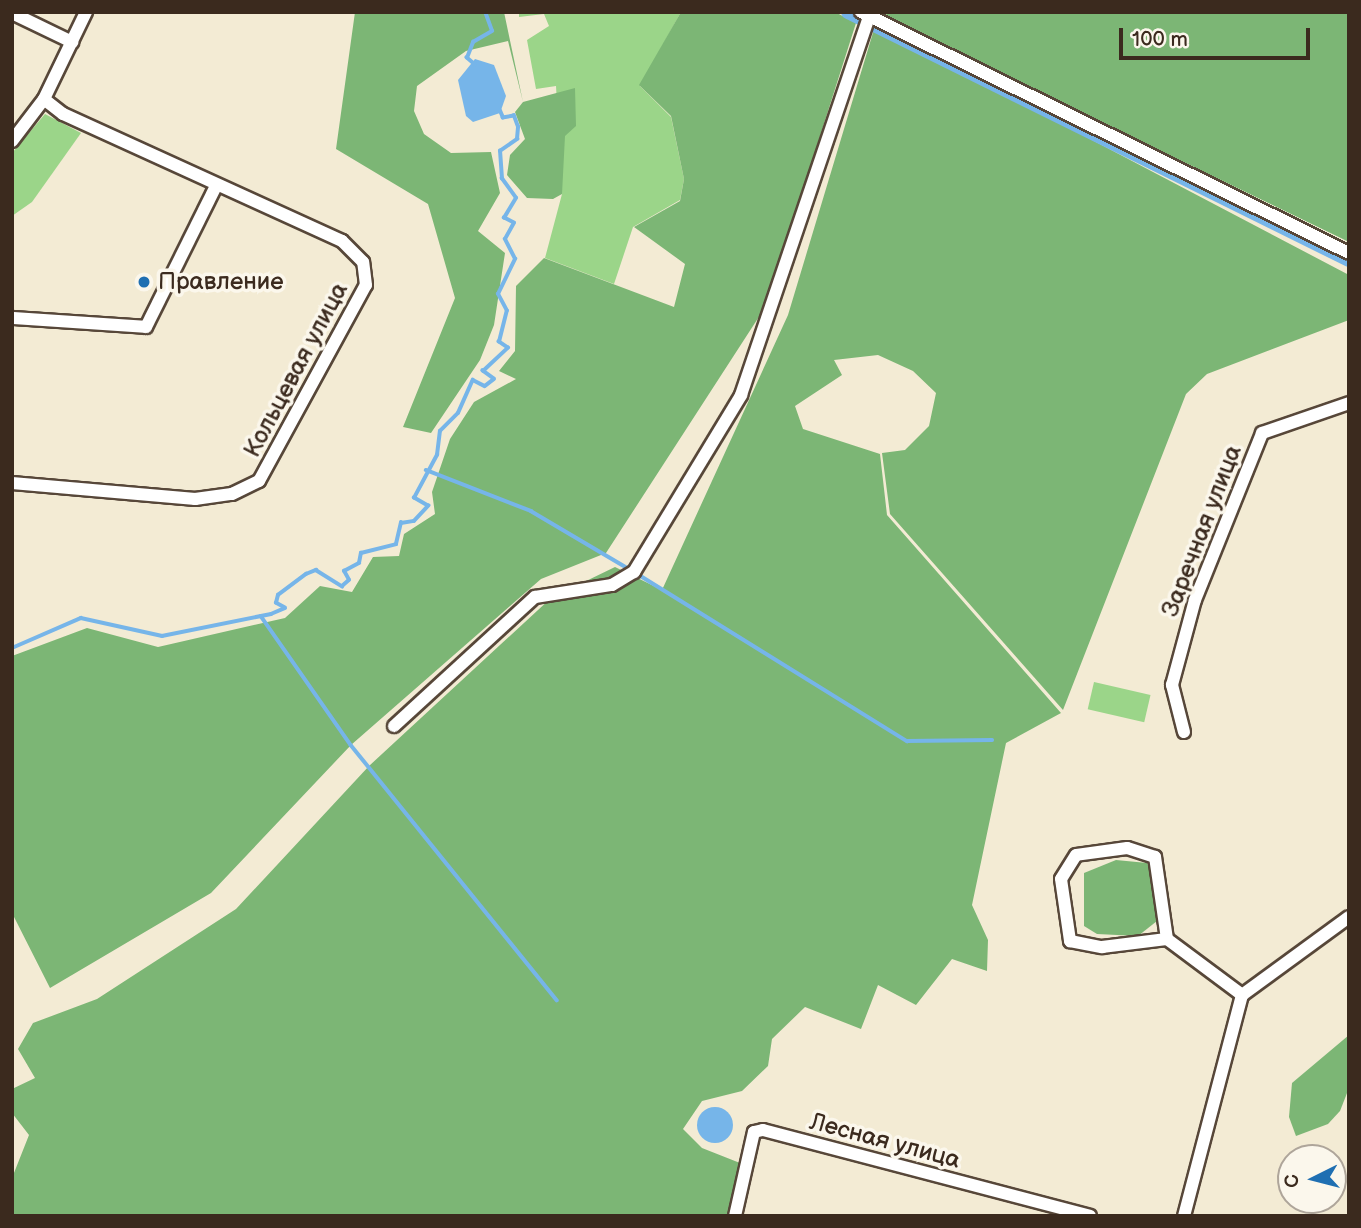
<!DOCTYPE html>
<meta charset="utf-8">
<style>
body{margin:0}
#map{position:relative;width:1361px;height:1228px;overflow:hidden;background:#f3ebd4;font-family:"Balsamiq Sans",sans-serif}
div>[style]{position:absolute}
.green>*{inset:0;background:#9bd589;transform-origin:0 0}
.forest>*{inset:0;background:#7cb675}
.water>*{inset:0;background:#76b5e9}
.round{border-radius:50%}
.stream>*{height:3.5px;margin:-1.75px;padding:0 1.75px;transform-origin:1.75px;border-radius:1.75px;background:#76b5e9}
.canal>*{height:14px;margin:-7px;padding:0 7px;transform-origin:7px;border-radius:7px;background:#76b5e9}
.roads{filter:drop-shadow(2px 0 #574739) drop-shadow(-2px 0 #574739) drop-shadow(0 2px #574739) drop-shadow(0 -2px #574739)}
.street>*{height:12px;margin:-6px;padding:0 6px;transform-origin:6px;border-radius:6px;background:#fff}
.dots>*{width:19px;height:19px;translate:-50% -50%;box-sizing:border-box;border:4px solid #fbf7ec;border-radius:50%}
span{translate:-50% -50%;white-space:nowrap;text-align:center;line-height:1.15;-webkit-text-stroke:7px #fbf7ec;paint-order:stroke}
.poi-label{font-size:24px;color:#3b2a1e}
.left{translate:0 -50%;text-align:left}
.street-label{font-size:24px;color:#3b2a1e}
.frame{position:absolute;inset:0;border:14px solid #3b2a1e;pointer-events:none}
.north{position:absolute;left:1277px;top:1144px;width:70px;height:70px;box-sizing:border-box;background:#fbf7ec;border:2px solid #aea59a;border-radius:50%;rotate:264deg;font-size:19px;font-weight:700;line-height:28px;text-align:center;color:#3b2a1e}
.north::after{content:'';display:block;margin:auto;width:24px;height:32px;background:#1f6fb2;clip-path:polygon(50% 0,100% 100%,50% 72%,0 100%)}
.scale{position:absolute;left:1119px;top:28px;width:191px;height:32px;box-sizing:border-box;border:4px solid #3b2a1e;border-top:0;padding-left:9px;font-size:21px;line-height:24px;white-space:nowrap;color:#3b2a1e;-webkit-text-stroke:5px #fbf7ec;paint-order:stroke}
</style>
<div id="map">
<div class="green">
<i style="clip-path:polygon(519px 12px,681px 12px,640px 86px,671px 117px,684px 179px,680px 200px,633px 227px,614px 284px,545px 258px,562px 194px,556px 86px,536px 89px,527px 40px,549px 26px,544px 14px,519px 17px)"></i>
<i style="clip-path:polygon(45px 114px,81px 133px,32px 202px,12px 216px,12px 153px)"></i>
<i style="left:1094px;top:682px;width:58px;height:28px;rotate:13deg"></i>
</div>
<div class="forest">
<i style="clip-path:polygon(355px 12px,504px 12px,523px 102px,575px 88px,576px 126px,565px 136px,562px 194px,553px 199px,527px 198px,507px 175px,510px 155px,525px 139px,515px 112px,523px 102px,508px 41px,466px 51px,417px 86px,414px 111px,424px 134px,451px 153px,491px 152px,500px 193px,478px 231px,505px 253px,494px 325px,480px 360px,431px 433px,403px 427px,455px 298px,428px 204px,336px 149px)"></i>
<i style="clip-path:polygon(681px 12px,835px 12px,856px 23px,766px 306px,606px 553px,541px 579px,351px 745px,211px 893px,50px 988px,12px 913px,12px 656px,87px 628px,158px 647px,285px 618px,320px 586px,352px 592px,373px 557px,399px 556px,404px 534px,435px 514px,432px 492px,450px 439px,474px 402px,516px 379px,499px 371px,515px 351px,516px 286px,544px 258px,674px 307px,685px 264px,634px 227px,680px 201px,684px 179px,671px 116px,639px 85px)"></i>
<i style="clip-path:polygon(884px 12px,1349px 12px,1349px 242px,892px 21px)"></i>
<i style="clip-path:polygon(875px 26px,1349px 275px,1349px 320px,1207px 374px,1186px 394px,1063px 710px,890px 514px,882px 453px,905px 450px,929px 426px,936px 393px,913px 371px,878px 355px,834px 360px,842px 375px,795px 406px,803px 429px,880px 454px,887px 515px,1061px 713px,1006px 743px,972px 905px,988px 940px,987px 971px,952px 959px,916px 1005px,878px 985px,861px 1029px,805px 1007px,772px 1039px,768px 1066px,742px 1091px,702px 1101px,683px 1129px,702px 1148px,740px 1163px,727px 1216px,12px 1216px,12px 1178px,29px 1135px,12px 1113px,12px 1089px,35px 1078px,18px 1049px,33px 1023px,97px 999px,236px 909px,369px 766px,551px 598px,615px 567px,662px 590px,788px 315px)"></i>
<i style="clip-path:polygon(1116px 860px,1147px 863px,1152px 871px,1157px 921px,1138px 936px,1097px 934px,1084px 926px,1084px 873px)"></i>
<i style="clip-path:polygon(1349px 1035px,1349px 1088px,1340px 1111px,1328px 1124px,1296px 1136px,1289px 1117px,1292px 1083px)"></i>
</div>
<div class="water">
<i style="clip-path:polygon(475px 59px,494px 65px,506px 96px,500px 113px,473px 122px,466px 116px,458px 80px)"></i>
<i class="round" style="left:697px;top:1107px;width:36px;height:36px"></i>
</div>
<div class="stream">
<i style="left:475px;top:65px;width:11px;rotate:-139deg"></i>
<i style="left:467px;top:58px;width:17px;rotate:-69deg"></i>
<i style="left:473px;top:42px;width:22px;rotate:-30deg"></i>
<i style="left:492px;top:31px;width:20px;rotate:-110deg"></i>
<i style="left:426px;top:470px;width:113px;rotate:21.3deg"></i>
<i style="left:531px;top:511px;width:114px;rotate:30.6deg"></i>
<i style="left:636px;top:573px;width:319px;rotate:31.8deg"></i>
<i style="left:907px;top:741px;width:85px;rotate:-0.7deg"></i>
<i style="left:261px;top:616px;width:157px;rotate:55.1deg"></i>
<i style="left:351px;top:745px;width:328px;rotate:51.1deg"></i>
<i style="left:12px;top:648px;width:75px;rotate:-23.5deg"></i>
<i style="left:81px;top:618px;width:83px;rotate:12.5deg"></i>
<i style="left:162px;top:636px;width:111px;rotate:-11.4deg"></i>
<i style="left:271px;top:614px;width:15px;rotate:-23deg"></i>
<i style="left:285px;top:608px;width:10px;rotate:-151deg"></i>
<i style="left:276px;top:603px;width:8px;rotate:-76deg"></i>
<i style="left:278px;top:595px;width:35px;rotate:-37deg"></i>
<i style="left:306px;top:574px;width:11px;rotate:-22deg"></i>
<i style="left:316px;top:570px;width:31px;rotate:32deg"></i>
<i style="left:342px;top:586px;width:9px;rotate:-41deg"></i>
<i style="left:349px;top:580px;width:10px;rotate:-119deg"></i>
<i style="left:344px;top:571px;width:17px;rotate:-28deg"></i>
<i style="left:359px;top:563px;width:10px;rotate:-79deg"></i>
<i style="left:361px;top:553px;width:36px;rotate:-14deg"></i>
<i style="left:396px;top:544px;width:22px;rotate:-77deg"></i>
<i style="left:401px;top:523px;width:13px;rotate:-9deg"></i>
<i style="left:414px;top:521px;width:21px;rotate:-47deg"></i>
<i style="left:428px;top:506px;width:16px;rotate:-150deg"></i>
<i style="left:414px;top:498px;width:49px;rotate:-61.9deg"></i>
<i style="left:437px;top:455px;width:24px;rotate:-83deg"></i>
<i style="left:440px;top:431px;width:25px;rotate:-45deg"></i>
<i style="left:458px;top:413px;width:36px;rotate:-66deg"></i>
<i style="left:473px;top:380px;width:13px;rotate:27deg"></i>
<i style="left:485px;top:386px;width:11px;rotate:-38deg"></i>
<i style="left:494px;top:379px;width:14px;rotate:-144deg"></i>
<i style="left:483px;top:371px;width:34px;rotate:-43deg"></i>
<i style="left:508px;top:348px;width:11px;rotate:-146deg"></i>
<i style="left:499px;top:342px;width:32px;rotate:-76deg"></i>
<i style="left:507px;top:311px;width:19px;rotate:-118deg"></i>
<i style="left:498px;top:294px;width:39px;rotate:-64deg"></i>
<i style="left:515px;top:259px;width:22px;rotate:-117deg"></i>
<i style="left:505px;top:239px;width:18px;rotate:-61deg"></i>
<i style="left:514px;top:223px;width:11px;rotate:-153deg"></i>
<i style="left:504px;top:218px;width:23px;rotate:-59deg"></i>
<i style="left:516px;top:198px;width:24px;rotate:-126deg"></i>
<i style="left:502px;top:179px;width:28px;rotate:-94deg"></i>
<i style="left:500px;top:151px;width:21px;rotate:-35deg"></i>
<i style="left:517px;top:139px;width:12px;rotate:-85deg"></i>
<i style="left:518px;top:127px;width:12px;rotate:-110deg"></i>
<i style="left:514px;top:116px;width:11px;rotate:170deg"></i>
<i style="left:503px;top:118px;width:8px;rotate:-113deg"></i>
</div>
<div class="canal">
<i style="left:848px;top:12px;width:559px;rotate:26.34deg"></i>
</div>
<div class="roads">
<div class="street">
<i style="left:861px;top:12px;width:544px;rotate:26.28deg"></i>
<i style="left:12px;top:13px;width:67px;rotate:25.8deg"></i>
<i style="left:12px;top:141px;width:53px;rotate:-52.7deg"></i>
<i style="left:44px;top:99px;width:97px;rotate:-64.2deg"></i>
<i style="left:12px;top:318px;width:134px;rotate:3.8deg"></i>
<i style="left:146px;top:327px;width:157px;rotate:-63.6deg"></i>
<i style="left:12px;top:483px;width:184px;rotate:5deg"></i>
<i style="left:195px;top:499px;width:37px;rotate:-8deg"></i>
<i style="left:232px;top:494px;width:30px;rotate:-26deg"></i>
<i style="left:259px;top:481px;width:223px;rotate:-61.4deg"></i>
<i style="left:366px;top:285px;width:23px;rotate:-97deg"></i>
<i style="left:363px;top:262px;width:30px;rotate:-135deg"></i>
<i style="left:342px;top:241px;width:307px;rotate:-155.5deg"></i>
<i style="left:63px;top:114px;width:24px;rotate:-142deg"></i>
<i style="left:394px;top:726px;width:191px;rotate:-42.5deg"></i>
<i style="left:535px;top:597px;width:78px;rotate:-8.9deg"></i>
<i style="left:612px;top:585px;width:26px;rotate:-31deg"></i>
<i style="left:634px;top:572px;width:207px;rotate:-58.8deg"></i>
<i style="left:741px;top:395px;width:400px;rotate:-71.3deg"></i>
<i style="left:1184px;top:732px;width:49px;rotate:-104.3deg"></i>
<i style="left:1172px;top:685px;width:88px;rotate:-74.9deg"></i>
<i style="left:1195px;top:600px;width:180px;rotate:-68.1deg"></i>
<i style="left:1262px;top:433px;width:92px;rotate:-19deg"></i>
<i style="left:1167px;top:939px;width:83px;rotate:-98.3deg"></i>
<i style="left:1155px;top:857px;width:29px;rotate:-162deg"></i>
<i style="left:1127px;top:848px;width:51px;rotate:172.2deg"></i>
<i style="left:1076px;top:855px;width:28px;rotate:122deg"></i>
<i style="left:1061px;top:879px;width:63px;rotate:81.7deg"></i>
<i style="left:1070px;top:941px;width:33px;rotate:11deg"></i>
<i style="left:1102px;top:947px;width:65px;rotate:-7deg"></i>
<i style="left:1167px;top:939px;width:94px;rotate:36.7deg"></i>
<i style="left:1242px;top:995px;width:228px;rotate:104.7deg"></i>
<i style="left:1242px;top:995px;width:132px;rotate:-36.1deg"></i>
<i style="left:735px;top:1216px;width:86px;rotate:-77.3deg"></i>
<i style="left:754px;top:1132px;width:9px;rotate:-13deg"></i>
<i style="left:763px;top:1130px;width:338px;rotate:14.7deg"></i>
</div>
</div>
<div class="dots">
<i style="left:144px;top:282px;background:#1f6fb2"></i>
</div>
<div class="poi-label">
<span class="left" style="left:158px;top:282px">Правление</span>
</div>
<div class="street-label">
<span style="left:296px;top:370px;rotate:-62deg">Кольцевая улица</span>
<span style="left:1202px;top:531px;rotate:-69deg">Заречная улица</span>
<span style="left:885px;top:1141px;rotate:15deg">Лесная улица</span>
</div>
<div class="frame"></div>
<div class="north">С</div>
<div class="scale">100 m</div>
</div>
